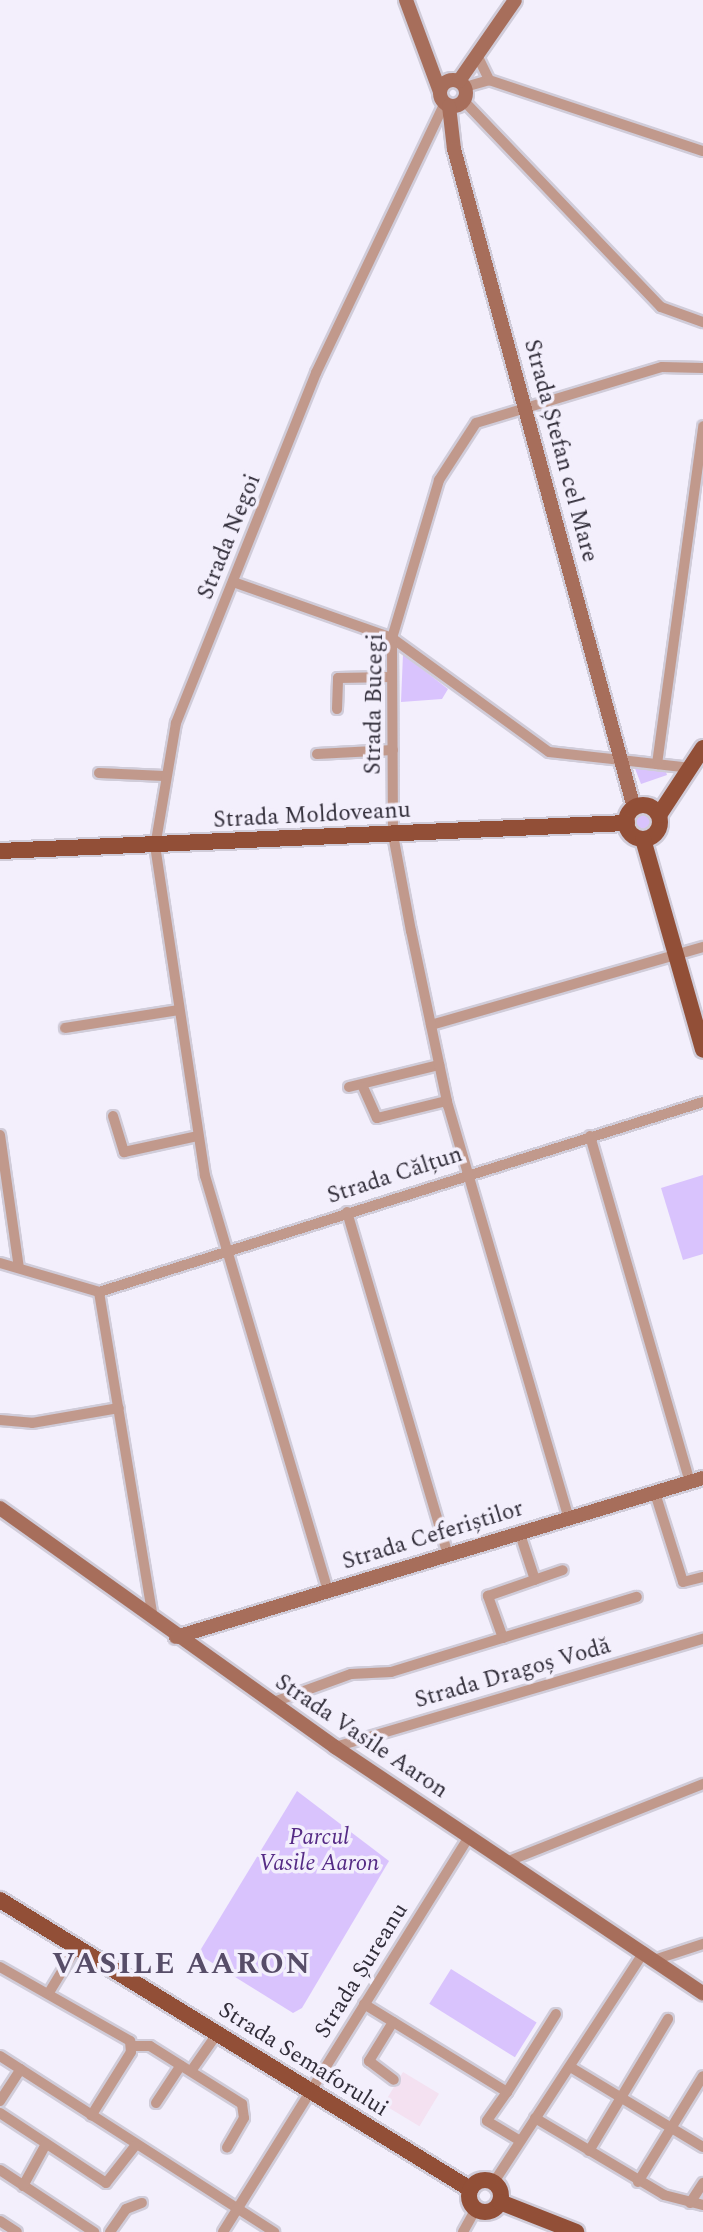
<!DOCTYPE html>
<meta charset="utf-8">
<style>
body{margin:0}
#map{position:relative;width:703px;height:2232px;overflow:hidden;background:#f3effc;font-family:Spectral,serif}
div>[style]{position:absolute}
.commercial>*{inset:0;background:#f4e1f1;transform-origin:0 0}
.green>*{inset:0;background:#d9c3fd;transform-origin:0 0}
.round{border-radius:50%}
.roads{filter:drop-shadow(2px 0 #d0ccd9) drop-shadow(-2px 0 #d0ccd9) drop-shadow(0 2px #d0ccd9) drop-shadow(0 -2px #d0ccd9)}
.street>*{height:10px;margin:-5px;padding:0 5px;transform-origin:5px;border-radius:5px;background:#c1998c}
.secondary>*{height:14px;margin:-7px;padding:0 7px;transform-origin:7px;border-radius:7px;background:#a76e5b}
.secondary>.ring{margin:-7px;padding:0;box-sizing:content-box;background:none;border:14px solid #a76e5b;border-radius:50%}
.primary>*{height:16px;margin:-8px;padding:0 8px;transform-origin:8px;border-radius:8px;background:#924f37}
.primary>.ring{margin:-8px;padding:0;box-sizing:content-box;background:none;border:16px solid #924f37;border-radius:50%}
span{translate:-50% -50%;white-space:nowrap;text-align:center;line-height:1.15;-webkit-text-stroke:7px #f3effc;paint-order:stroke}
.street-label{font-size:23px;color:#312d39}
.park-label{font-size:23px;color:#552b85;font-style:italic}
.district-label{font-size:30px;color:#574d68;font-weight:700;letter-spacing:2px}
</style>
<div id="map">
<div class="commercial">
<i style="left:403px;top:2072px;width:42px;height:38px;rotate:31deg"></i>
</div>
<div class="green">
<i style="clip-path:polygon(403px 654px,448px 689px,442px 699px,401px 702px)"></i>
<i style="clip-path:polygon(634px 766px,665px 769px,667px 775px,641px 784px)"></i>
<i class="round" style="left:636px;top:814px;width:16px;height:16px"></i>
<i style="clip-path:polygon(703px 1175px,703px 1254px,683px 1260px,661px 1188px)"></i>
<i style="clip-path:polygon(297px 1791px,389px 1861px,302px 2008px,293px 2013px,198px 1954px)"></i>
<i style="left:451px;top:1969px;width:101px;height:41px;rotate:32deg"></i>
</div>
<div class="roads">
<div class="street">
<i style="left:477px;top:55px;width:28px;rotate:64deg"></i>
<i style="left:465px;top:87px;width:25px;rotate:-16deg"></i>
<i style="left:489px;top:80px;width:225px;rotate:18.4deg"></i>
<i style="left:464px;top:101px;width:285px;rotate:46.3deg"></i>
<i style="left:661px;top:307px;width:45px;rotate:19.7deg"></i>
<i style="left:233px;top:582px;width:169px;rotate:19.4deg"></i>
<i style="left:392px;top:638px;width:194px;rotate:36deg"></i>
<i style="left:549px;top:752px;width:143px;rotate:6.4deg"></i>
<i style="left:337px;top:709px;width:31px;rotate:-88deg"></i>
<i style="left:338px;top:678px;width:54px;rotate:-1.1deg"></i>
<i style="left:317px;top:754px;width:76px;rotate:-3deg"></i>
<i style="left:657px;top:764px;width:341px;rotate:-82.2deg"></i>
<i style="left:99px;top:773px;width:65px;rotate:2.6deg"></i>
<i style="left:431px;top:1025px;width:283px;rotate:-16deg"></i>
<i style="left:65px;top:1028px;width:115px;rotate:-9deg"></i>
<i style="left:349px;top:1087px;width:93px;rotate:-13.7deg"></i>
<i style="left:363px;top:1087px;width:34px;rotate:66deg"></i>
<i style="left:377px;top:1118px;width:72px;rotate:-13.7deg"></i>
<i style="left:113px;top:1116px;width:38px;rotate:73deg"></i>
<i style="left:124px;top:1152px;width:76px;rotate:-12.2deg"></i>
<i style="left:0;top:1135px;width:134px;rotate:81.9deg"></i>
<i style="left:590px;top:1136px;width:360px;rotate:73.9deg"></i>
<i style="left:347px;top:1212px;width:358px;rotate:73.6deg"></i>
<i style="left:0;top:1263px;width:103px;rotate:16.3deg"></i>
<i style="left:99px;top:1292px;width:633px;rotate:-17.46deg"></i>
<i style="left:99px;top:1292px;width:331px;rotate:80.6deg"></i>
<i style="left:0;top:1420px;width:32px;rotate:5deg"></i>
<i style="left:32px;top:1423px;width:88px;rotate:-9.8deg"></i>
<i style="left:655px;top:1493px;width:93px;rotate:72.5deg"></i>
<i style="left:683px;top:1582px;width:21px;rotate:-14deg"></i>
<i style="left:569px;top:1519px;width:430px;rotate:-106.3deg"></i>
<i style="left:448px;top:1106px;width:179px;rotate:-101.9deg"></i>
<i style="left:411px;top:931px;width:98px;rotate:-100.6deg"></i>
<i style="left:393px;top:835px;width:197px;rotate:-90.3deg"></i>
<i style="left:392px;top:638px;width:165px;rotate:-73.4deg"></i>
<i style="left:439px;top:480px;width:68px;rotate:-57deg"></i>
<i style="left:476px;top:423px;width:194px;rotate:-16.8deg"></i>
<i style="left:662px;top:367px;width:41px;rotate:1.4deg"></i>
<i style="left:520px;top:1534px;width:48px;rotate:71.9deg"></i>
<i style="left:328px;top:1591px;width:433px;rotate:-106.5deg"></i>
<i style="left:205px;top:1176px;width:333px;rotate:-98.6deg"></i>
<i style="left:155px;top:847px;width:126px;rotate:-80.4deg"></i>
<i style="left:176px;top:723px;width:377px;rotate:-68.2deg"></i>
<i style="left:316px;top:373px;width:299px;rotate:-64.5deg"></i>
<i style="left:503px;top:1638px;width:45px;rotate:-109.7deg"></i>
<i style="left:488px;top:1596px;width:79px;rotate:-19.1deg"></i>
<i style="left:271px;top:1703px;width:85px;rotate:-19.9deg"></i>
<i style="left:351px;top:1674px;width:40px;rotate:-2.9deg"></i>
<i style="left:391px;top:1672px;width:257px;rotate:-17deg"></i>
<i style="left:335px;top:1747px;width:384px;rotate:-16.4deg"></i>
<i style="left:506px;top:1862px;width:212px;rotate:-21.6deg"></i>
<i style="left:654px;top:1960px;width:52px;rotate:-18.1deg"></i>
<i style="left:0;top:1967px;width:150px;rotate:29.6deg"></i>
<i style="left:130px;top:2041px;width:11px;rotate:85deg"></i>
<i style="left:131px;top:2052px;width:75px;rotate:122deg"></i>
<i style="left:50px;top:1991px;width:50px;rotate:-58.8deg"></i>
<i style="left:364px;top:2004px;width:168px;rotate:31.6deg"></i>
<i style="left:507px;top:2092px;width:35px;rotate:125deg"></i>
<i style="left:487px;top:2121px;width:37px;rotate:31deg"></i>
<i style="left:393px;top:2022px;width:46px;rotate:121.6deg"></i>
<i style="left:369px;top:2061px;width:31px;rotate:37deg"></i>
<i style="left:132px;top:2046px;width:18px"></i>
<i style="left:150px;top:2046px;width:109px;rotate:32.2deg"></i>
<i style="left:242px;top:2104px;width:14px;rotate:82deg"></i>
<i style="left:244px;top:2118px;width:34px;rotate:120deg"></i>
<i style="left:0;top:2056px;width:326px;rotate:32.7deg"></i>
<i style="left:572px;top:2068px;width:153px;rotate:31.1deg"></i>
<i style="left:191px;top:2071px;width:45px;rotate:-54.9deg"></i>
<i style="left:507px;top:2092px;width:92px;rotate:-57.9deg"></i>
<i style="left:0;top:2101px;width:38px;rotate:-57deg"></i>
<i style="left:156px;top:2103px;width:45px;rotate:-56.7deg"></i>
<i style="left:0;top:2113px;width:127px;rotate:33.4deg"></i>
<i style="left:106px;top:2183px;width:47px;rotate:-51.9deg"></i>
<i style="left:535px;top:2118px;width:150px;rotate:30.8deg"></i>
<i style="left:664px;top:2195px;width:40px;rotate:14.4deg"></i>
<i style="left:589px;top:2151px;width:154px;rotate:-59.1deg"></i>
<i style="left:0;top:2170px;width:113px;rotate:33.4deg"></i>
<i style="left:494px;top:2182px;width:275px;rotate:-56.9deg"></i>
<i style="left:638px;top:2182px;width:124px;rotate:-58.5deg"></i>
<i style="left:23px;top:2186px;width:48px;rotate:-61.3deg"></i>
<i style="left:690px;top:2203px;width:24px;rotate:-57deg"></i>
<i style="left:0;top:2221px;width:20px;rotate:33deg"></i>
<i style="left:110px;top:2232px;width:28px;rotate:-55deg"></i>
<i style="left:126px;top:2209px;width:17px;rotate:-21deg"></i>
<i style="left:223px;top:2232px;width:465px;rotate:-58.1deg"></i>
<i style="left:463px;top:2232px;width:25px;rotate:-61deg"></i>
</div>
<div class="secondary">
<i style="left:406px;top:0;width:98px;rotate:69.7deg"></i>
<i class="ring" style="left:440px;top:80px;width:12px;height:12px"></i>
<i style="left:459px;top:81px;width:98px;rotate:-55.3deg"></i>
<i style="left:449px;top:106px;width:43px;rotate:83.4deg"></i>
<i style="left:454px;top:149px;width:683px;rotate:74.72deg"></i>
<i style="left:0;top:1508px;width:412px;rotate:35.5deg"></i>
<i style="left:335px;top:1747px;width:443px;rotate:33.8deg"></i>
<i style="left:176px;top:1637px;width:550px;rotate:-16.79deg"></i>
</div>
<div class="primary">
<i class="ring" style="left:626px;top:805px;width:18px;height:18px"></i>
<i style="left:659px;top:815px;width:80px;rotate:-56.7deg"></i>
<i style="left:643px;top:839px;width:219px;rotate:74.1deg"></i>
<i style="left:0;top:851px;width:628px;rotate:-2.56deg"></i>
<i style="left:0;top:1900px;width:552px;rotate:31.59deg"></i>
<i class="ring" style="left:469px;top:2180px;width:16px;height:16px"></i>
<i style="left:500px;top:2202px;width:82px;rotate:21.5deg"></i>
</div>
</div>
<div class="street-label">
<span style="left:560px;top:451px;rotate:75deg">Strada Ștefan cel Mare</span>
<span style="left:230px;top:537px;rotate:-68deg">Strada Negoi</span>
<span style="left:375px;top:704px;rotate:-89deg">Strada Bucegi</span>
<span style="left:312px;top:816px;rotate:-3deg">Strada Moldoveanu</span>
<span style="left:395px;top:1176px;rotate:-18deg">Strada Călțun</span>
<span style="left:433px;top:1536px;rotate:-17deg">Strada Ceferiștilor</span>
<span style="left:513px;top:1674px;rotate:-16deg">Strada Dragoș Vodă</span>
<span style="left:361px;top:1737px;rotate:34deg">Strada Vasile Aaron</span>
<span style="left:362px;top:1971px;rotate:-58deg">Strada Șureanu</span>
<span style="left:303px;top:2060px;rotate:32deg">Strada Semaforului</span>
</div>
<div class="park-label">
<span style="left:319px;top:1851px">Parcul<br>Vasile Aaron</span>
</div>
<div class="district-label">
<span style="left:182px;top:1964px">VASILE AARON</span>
</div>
</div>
